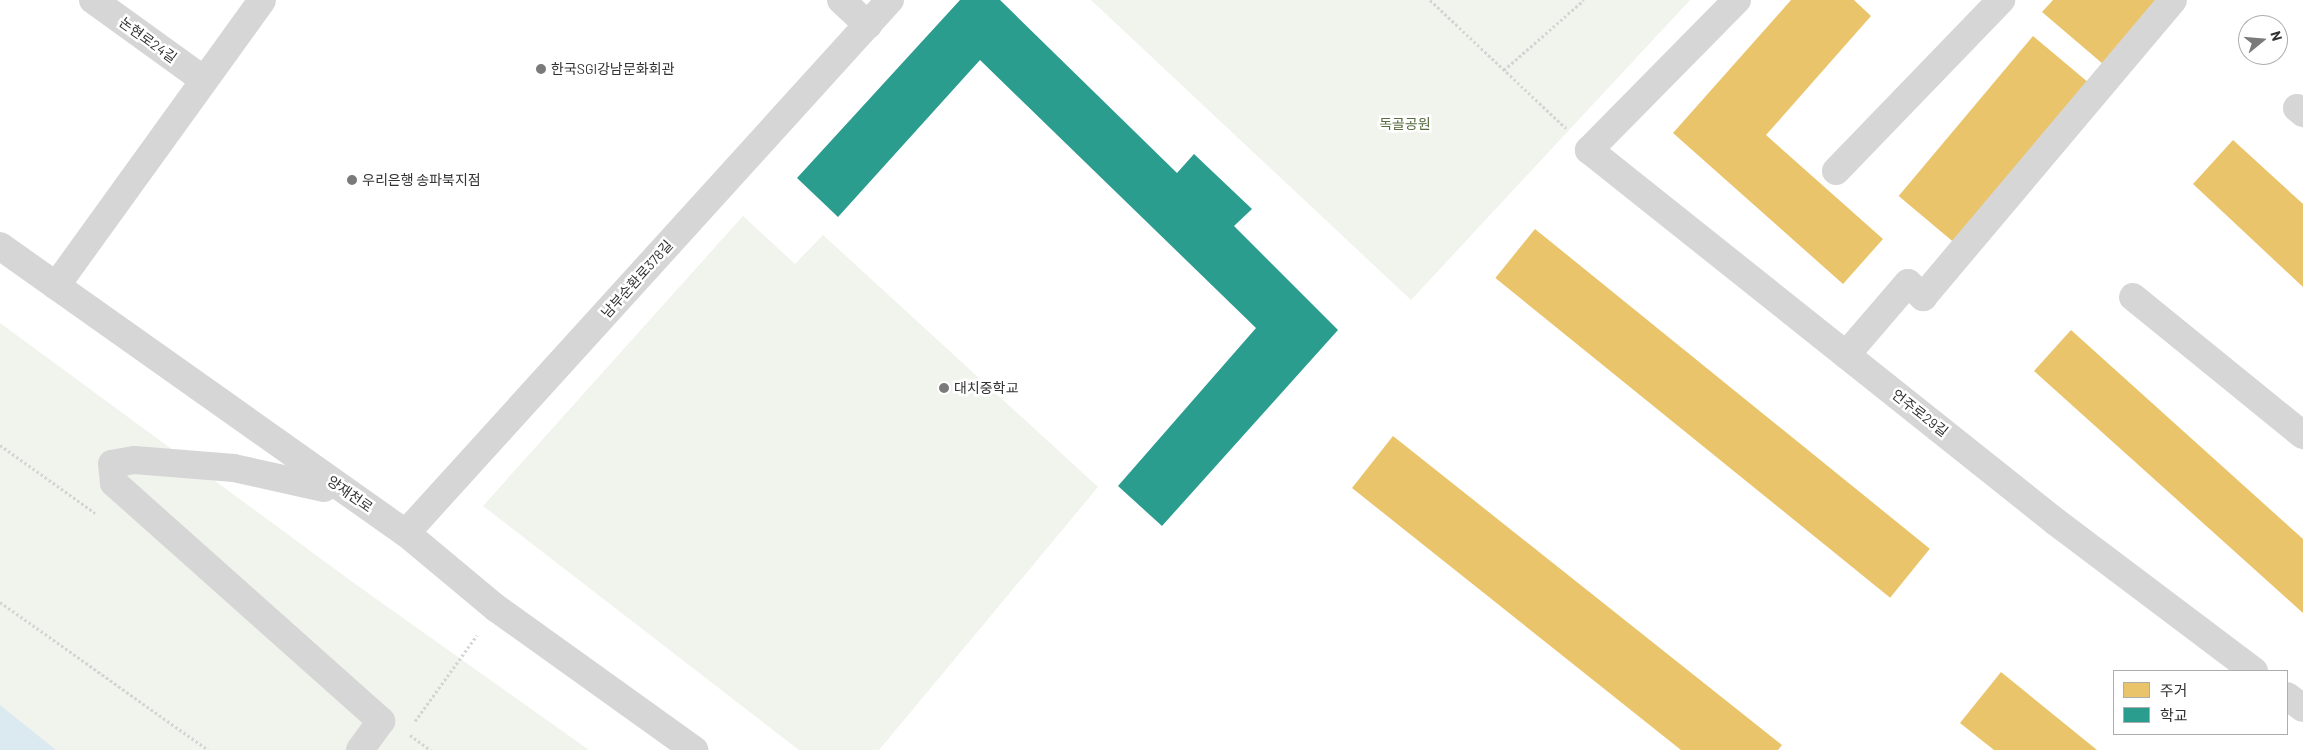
<!DOCTYPE html>
<meta charset="utf-8">
<style>
body{margin:0}
#map{position:relative;width:2303px;height:750px;overflow:hidden;background:#fff;font-family:Barlow,"Noto Sans KR",sans-serif}
div>[style]{position:absolute}
.green>*{inset:0;background:#f1f3ed}
.water>*{inset:0;background:#dbeaf0}
.homes>*{inset:0;background:#e9c46a;transform-origin:0 0}
.schools>*{inset:0;background:#2a9d8f}
.path>*{height:3px;margin-top:-1.5px;transform-origin:0;background:repeating-linear-gradient(90deg,#d4d4d4 0 2.5px,transparent 0 5px)}
.minor>*{height:28px;margin:-14px;padding:0 14px;transform-origin:14px;border-radius:14px;background:#d6d6d6}
.dots>*{width:14px;height:14px;translate:-50% -50%;box-sizing:border-box;border:2px solid #fff;border-radius:50%}
span{translate:-50% -50%;white-space:nowrap;text-align:center;line-height:1.15;-webkit-text-stroke:5px #fff;paint-order:stroke}
.street-label{font-size:14px;color:#323232}
.poi-label{font-size:14px;color:#323232}
.left{translate:0 -50%;text-align:left}
.park-label{font-size:14px;color:#596b41}
.legend{position:absolute;left:2113px;top:670px;width:175px;height:65px;box-sizing:border-box;background:#fff;border:1px solid #adadad;margin:0;padding:6px 9px;list-style:none;font-size:15px;color:#323232}
.legend li{display:flex;align-items:center;gap:10px;height:25px}
.legend b{width:25px;border:1px solid #adadad}
.north{position:absolute;left:2238px;top:15px;width:50px;height:50px;box-sizing:border-box;background:#fff;border:1px solid #adadad;border-radius:50%;rotate:73deg;font-size:14px;font-weight:700;line-height:20px;text-align:center;color:#323232}
.north::after{content:'';display:block;margin:auto;width:18px;height:22px;background:#7a7a7a;clip-path:polygon(50% 0,100% 100%,50% 72%,0 100%)}
</style>
<div id="map">
<div class="green">
<i style="clip-path:polygon(1091px 0,1690px 0,1411px 300px)"></i>
<i style="clip-path:polygon(743px 216px,795px 264px,823px 235px,1098px 487px,879px 750px,799px 750px,483px 506px)"></i>
<i style="clip-path:polygon(0 323px,358px 586px,589px 750px,0 750px)"></i>
</div>
<div class="water">
<i style="clip-path:polygon(0 705px,56px 750px,0 750px)"></i>
</div>
<div class="homes">
<i style="clip-path:polygon(1791px 0,1854px 0,1871px 16px,1766px 135px,1883px 239px,1843px 284px,1673px 133px)"></i>
<i style="clip-path:polygon(2053px 0,2158px 0,2103px 64px,2042px 12px)"></i>
<i style="left:2033px;top:36px;width:75px;height:209px;rotate:40deg"></i>
<i style="clip-path:polygon(2233px 140px,2303px 204px,2303px 287px,2193px 184px)"></i>
<i style="left:1535px;top:229px;width:508px;height:63px;rotate:39deg"></i>
<i style="clip-path:polygon(2071px 330px,2303px 539px,2303px 613px,2034px 371px)"></i>
<i style="clip-path:polygon(1393px 436px,1782px 745px,1778px 750px,1681px 750px,1352px 488px)"></i>
<i style="clip-path:polygon(2001px 672px,2097px 750px,1994px 750px,1960px 723px)"></i>
</div>
<div class="schools">
<i style="clip-path:polygon(960px 0,1000px 0,1177px 173px,1194px 154px,1252px 209px,1234px 226px,1338px 330px,1162px 526px,1118px 486px,1256px 328px,980px 60px,838px 217px,797px 178px)"></i>
</div>
<div class="path">
<i style="left:1430px;top:0;width:187px;rotate:43.3deg"></i>
<i style="left:1504px;top:70px;width:106px;rotate:-41.2deg"></i>
<i style="left:0;top:445px;width:117px;rotate:35.6deg"></i>
<i style="left:0;top:602px;width:255px;rotate:35.4deg"></i>
<i style="left:415px;top:721px;width:106px;rotate:-54.2deg"></i>
<i style="left:410px;top:735px;width:26px;rotate:36deg"></i>
</div>
<div class="minor">
<i style="left:93px;top:0;width:137px;rotate:35.8deg"></i>
<i style="left:841px;top:0;width:37px;rotate:43deg"></i>
<i style="left:1737px;top:0;width:211px;rotate:134.6deg"></i>
<i style="left:1589px;top:150px;width:597px;rotate:38.54deg"></i>
<i style="left:2056px;top:522px;width:248px;rotate:37deg"></i>
<i style="left:2297px;top:108px;width:8px;rotate:40deg"></i>
<i style="left:1836px;top:171px;width:238px;rotate:-46deg"></i>
<i style="left:0;top:246px;width:497px;rotate:35.3deg"></i>
<i style="left:406px;top:533px;width:117px;rotate:39.8deg"></i>
<i style="left:496px;top:608px;width:244px;rotate:35.6deg"></i>
<i style="left:56px;top:286px;width:352px;rotate:-54.2deg"></i>
<i style="left:2133px;top:297px;width:219px;rotate:39.1deg"></i>
<i style="left:1846px;top:355px;width:95px;rotate:-49.3deg"></i>
<i style="left:1908px;top:283px;width:21px;rotate:43deg"></i>
<i style="left:1923px;top:297px;width:388px;rotate:-49.9deg"></i>
<i style="left:324px;top:488px;width:92px;rotate:-167.5deg"></i>
<i style="left:234px;top:468px;width:100px;rotate:-175.4deg"></i>
<i style="left:134px;top:460px;width:22px;rotate:170deg"></i>
<i style="left:112px;top:464px;width:19px;rotate:84deg"></i>
<i style="left:114px;top:483px;width:358px;rotate:41.7deg"></i>
<i style="left:381px;top:721px;width:36px;rotate:126deg"></i>
<i style="left:406px;top:533px;width:720px;rotate:-47.76deg"></i>
<i style="left:2287px;top:696px;width:20px;rotate:37deg"></i>
</div>
<div class="dots">
<i style="left:541px;top:69px;background:#7a7a7a"></i>
<i style="left:352px;top:180px;background:#7a7a7a"></i>
<i style="left:944px;top:388px;background:#7a7a7a"></i>
</div>
<div class="street-label">
<span style="left:148px;top:40px;rotate:36deg">논현로24길</span>
<span style="left:637px;top:279px;rotate:-48deg">남부순환로378길</span>
<span style="left:1920px;top:413px;rotate:38deg">언주로29길</span>
<span style="left:350px;top:494px;rotate:35deg">양재천로</span>
</div>
<div class="poi-label">
<span class="left" style="left:551px;top:69px">한국SGI강남문화회관</span>
<span class="left" style="left:362px;top:180px">우리은행 송파북지점</span>
<span class="left" style="left:954px;top:388px">대치중학교</span>
</div>
<div class="park-label">
<span style="left:1405px;top:124px">독골공원</span>
</div>
<ul class="legend">
<li><b style="height:14px;background:#e9c46a"></b>주거</li>
<li><b style="height:14px;background:#2a9d8f"></b>학교</li>
</ul>
<div class="north">N</div>
</div>
